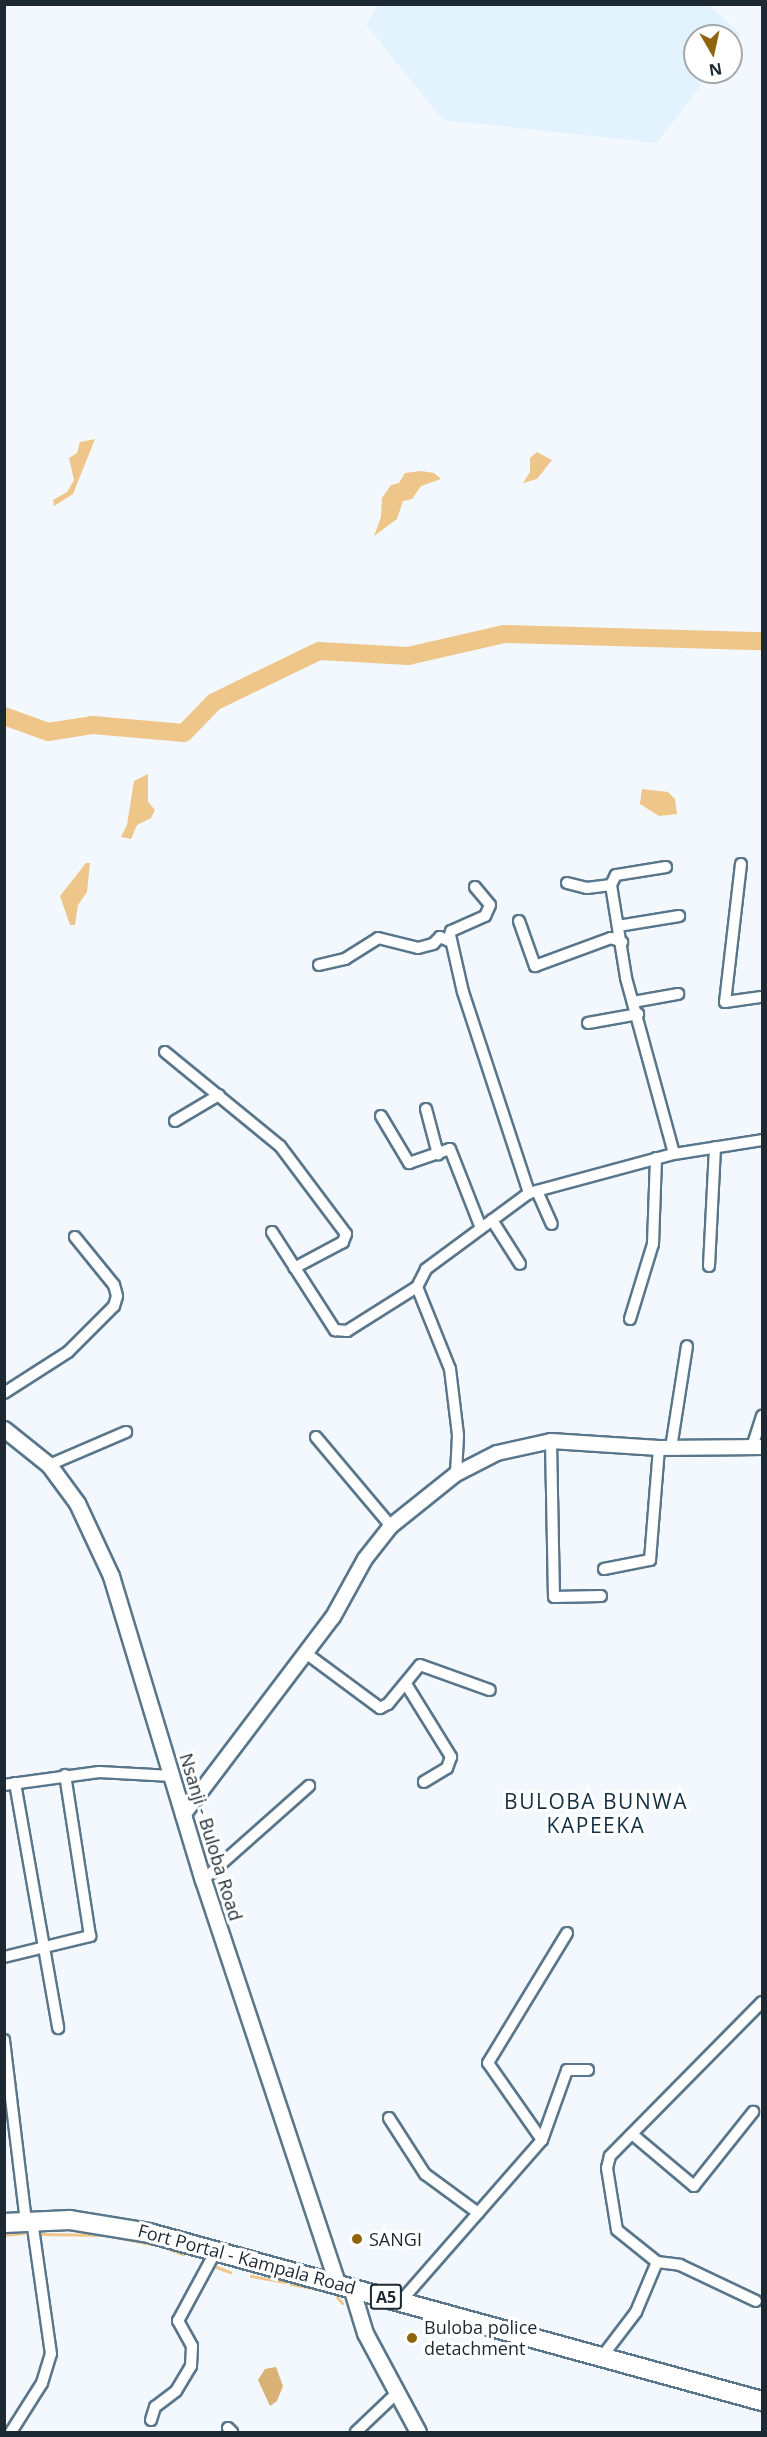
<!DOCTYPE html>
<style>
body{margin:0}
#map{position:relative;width:767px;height:2437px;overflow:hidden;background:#f2f8fd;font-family:"Open Sans",sans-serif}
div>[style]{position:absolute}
.built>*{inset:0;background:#e3f3fe}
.forest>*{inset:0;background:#dbb276}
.water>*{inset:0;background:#efc689}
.stream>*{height:3px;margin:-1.5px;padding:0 1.5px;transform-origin:1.5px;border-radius:1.5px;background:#efc689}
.river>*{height:18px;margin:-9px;padding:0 9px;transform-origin:9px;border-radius:9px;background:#efc689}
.roads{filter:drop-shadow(2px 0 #59768b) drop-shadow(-2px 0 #59768b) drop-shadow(0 2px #59768b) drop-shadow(0 -2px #59768b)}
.minor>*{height:10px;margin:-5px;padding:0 5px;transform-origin:5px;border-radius:5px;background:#fff}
.tertiary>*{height:14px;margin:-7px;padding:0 7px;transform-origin:7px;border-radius:7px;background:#fff}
.secondary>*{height:15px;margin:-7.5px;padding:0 7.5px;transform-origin:7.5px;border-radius:7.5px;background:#fff}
.primary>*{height:18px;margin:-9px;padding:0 9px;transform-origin:9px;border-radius:9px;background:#fff}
.dots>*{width:16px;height:16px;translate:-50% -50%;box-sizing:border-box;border:3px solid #fff;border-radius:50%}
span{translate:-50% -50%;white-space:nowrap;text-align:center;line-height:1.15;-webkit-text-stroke:6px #fff;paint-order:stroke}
.shield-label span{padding:2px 4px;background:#fff;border:2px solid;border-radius:4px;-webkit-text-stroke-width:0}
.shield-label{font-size:16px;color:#1d2932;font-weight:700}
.street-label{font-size:18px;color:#1d2932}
.poi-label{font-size:18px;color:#1d2932}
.left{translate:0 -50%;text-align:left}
.quarter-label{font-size:21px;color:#143042;letter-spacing:1.5px}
.frame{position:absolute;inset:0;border:6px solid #1d2932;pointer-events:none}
.north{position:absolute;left:683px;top:24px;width:60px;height:60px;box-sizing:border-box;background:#fff;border:2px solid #a5a9ad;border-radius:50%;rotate:171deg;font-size:16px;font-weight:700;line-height:24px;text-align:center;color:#1d2932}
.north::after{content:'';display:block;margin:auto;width:21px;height:27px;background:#90640e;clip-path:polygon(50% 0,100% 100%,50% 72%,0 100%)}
</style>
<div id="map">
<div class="built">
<i style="clip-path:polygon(707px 4px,740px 33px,731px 45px,731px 36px,695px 36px,695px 72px,711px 72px,657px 143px,443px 120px,366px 25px,378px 5px)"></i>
</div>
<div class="forest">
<i style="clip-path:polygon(276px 2367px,283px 2386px,277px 2401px,270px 2406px,258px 2380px,265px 2369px)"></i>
</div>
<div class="water">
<i style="clip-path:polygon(95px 439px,73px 494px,54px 506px,53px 500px,67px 492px,74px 480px,69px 458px,77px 453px,80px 442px)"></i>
<i style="clip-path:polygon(537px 452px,552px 460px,537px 479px,523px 483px,530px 472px,530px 458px)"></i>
<i style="clip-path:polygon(421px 471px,434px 473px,441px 479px,421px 486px,412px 499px,403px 501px,397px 519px,374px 536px,381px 517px,382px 498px,391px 485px,399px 483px,405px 473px)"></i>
<i style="clip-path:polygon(148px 774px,148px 802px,155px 810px,151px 818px,137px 825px,131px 839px,121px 837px,127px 825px,134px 781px)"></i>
<i style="clip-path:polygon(642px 789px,668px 792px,675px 799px,677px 814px,659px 816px,640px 804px)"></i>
<i style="clip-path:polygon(86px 863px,90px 863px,87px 892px,78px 905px,75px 925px,70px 925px,60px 896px)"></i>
</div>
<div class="stream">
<i style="left:40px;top:2234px;width:64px;rotate:0.9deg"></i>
<i style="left:104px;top:2235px;width:54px;rotate:10.7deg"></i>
<i style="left:4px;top:2235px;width:20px;rotate:-6deg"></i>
<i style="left:169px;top:2249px;width:15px;rotate:20deg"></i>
<i style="left:216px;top:2267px;width:15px;rotate:20deg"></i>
<i style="left:251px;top:2276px;width:35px;rotate:10deg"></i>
<i style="left:291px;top:2284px;width:43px;rotate:10.8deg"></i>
<i style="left:337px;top:2297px;width:8px;rotate:50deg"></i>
</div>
<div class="river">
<i style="left:4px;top:716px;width:47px;rotate:20deg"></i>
<i style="left:48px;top:732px;width:46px;rotate:-8.8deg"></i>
<i style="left:93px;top:725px;width:91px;rotate:5deg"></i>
<i style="left:184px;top:733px;width:43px;rotate:-45.9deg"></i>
<i style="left:214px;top:702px;width:117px;rotate:-25.9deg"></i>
<i style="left:319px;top:651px;width:89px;rotate:3.2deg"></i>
<i style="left:408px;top:656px;width:98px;rotate:-12.9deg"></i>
<i style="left:504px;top:634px;width:258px;rotate:1.6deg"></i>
</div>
<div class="roads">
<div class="minor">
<i style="left:741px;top:864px;width:139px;rotate:96.6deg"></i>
<i style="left:725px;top:1002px;width:37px;rotate:-8deg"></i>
<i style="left:666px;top:867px;width:51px;rotate:170.9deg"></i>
<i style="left:616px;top:875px;width:11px;rotate:117deg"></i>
<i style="left:611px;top:885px;width:94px;rotate:80.8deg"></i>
<i style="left:626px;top:978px;width:182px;rotate:74.7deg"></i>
<i style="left:567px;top:883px;width:21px;rotate:14deg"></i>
<i style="left:587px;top:888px;width:24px;rotate:-7deg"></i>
<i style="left:475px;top:887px;width:23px;rotate:50deg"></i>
<i style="left:490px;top:905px;width:12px;rotate:114deg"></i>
<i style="left:485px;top:916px;width:37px;rotate:156deg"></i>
<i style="left:451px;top:931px;width:4px;rotate:104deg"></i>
<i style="left:450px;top:935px;width:58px;rotate:77.2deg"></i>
<i style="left:463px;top:992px;width:212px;rotate:71.8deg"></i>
<i style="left:519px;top:921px;width:48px;rotate:70.4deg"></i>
<i style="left:535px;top:966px;width:81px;rotate:-20.2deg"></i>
<i style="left:611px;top:938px;width:12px;rotate:20deg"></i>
<i style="left:618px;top:926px;width:62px;rotate:-9.3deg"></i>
<i style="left:319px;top:965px;width:27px;rotate:-13deg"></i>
<i style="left:345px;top:959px;width:39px;rotate:-32deg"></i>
<i style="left:378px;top:938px;width:41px;rotate:14deg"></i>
<i style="left:418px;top:948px;width:16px;rotate:-15deg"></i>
<i style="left:433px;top:944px;width:10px;rotate:-45deg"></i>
<i style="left:440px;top:937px;width:12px;rotate:24deg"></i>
<i style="left:633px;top:1002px;width:46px;rotate:-10.1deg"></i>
<i style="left:588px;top:1023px;width:51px;rotate:-10.2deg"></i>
<i style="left:165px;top:1052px;width:149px;rotate:39.3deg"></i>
<i style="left:280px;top:1146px;width:110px;rotate:53.1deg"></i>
<i style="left:346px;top:1234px;width:9px;rotate:111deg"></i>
<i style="left:343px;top:1242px;width:55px;rotate:152deg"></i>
<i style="left:426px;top:1109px;width:47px;rotate:75.1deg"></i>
<i style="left:381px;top:1116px;width:55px;rotate:59.2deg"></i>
<i style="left:409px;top:1163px;width:43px;rotate:-18.9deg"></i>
<i style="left:450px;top:1149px;width:85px;rotate:68.6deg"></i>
<i style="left:175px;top:1121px;width:51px;rotate:-30.6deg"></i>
<i style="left:537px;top:1191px;width:36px;rotate:66deg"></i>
<i style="left:492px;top:1220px;width:52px;rotate:57.5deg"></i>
<i style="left:272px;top:1232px;width:117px;rotate:57.3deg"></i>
<i style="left:335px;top:1330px;width:12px;rotate:5deg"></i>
<i style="left:347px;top:1331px;width:83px;rotate:-32.2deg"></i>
<i style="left:709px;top:1266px;width:119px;rotate:-87.1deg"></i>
<i style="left:630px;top:1319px;width:78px;rotate:-73deg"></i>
<i style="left:653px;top:1244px;width:86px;rotate:-88deg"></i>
<i style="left:4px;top:1393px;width:76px;rotate:-32.6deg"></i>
<i style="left:68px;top:1352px;width:65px;rotate:-45deg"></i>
<i style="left:114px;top:1306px;width:10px;rotate:-73deg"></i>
<i style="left:117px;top:1296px;width:11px;rotate:-105deg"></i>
<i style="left:114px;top:1285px;width:62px;rotate:-129.1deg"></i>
<i style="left:316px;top:1437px;width:116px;rotate:49.9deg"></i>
<i style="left:551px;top:1441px;width:156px;rotate:88.9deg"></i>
<i style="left:554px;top:1597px;width:47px;rotate:-1.2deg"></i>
<i style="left:752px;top:1447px;width:33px;rotate:-72deg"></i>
<i style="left:671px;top:1448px;width:103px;rotate:-81.1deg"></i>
<i style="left:49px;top:1465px;width:84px;rotate:-23.2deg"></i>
<i style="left:456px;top:1474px;width:39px;rotate:-87deg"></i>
<i style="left:458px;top:1435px;width:66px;rotate:-96.9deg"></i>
<i style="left:450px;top:1369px;width:88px;rotate:-111.9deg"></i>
<i style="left:417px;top:1287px;width:20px;rotate:-63deg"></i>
<i style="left:426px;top:1269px;width:128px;rotate:-36.4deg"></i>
<i style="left:529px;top:1193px;width:150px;rotate:-15.1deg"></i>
<i style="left:674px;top:1154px;width:89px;rotate:-9deg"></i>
<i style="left:604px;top:1569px;width:47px;rotate:-11.1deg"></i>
<i style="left:650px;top:1560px;width:112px;rotate:-85.4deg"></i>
<i style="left:307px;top:1654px;width:91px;rotate:36.5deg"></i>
<i style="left:380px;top:1708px;width:9px;rotate:-27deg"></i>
<i style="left:388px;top:1704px;width:50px;rotate:-50.6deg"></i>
<i style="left:420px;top:1665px;width:74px;rotate:19.7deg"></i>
<i style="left:406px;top:1684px;width:86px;rotate:58.3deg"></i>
<i style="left:451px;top:1757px;width:12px;rotate:110deg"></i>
<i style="left:447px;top:1768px;width:27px;rotate:149deg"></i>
<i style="left:15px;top:1783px;width:249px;rotate:80deg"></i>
<i style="left:4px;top:1785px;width:96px;rotate:-7.8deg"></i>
<i style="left:99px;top:1772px;width:73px;rotate:3.1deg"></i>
<i style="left:203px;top:1880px;width:142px;rotate:-41.6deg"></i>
<i style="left:4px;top:1957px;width:89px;rotate:-13.7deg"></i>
<i style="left:90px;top:1936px;width:163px;rotate:-98.8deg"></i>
<i style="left:4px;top:2040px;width:182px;rotate:83.1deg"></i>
<i style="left:389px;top:2118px;width:67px;rotate:57.3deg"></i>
<i style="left:425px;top:2174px;width:66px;rotate:36.3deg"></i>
<i style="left:632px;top:2134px;width:81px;rotate:40deg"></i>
<i style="left:694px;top:2186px;width:95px;rotate:-51.4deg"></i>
<i style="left:542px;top:2140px;width:94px;rotate:-125deg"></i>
<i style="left:488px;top:2063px;width:152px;rotate:-58.7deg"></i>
<i style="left:657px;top:2262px;width:23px;rotate:7deg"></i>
<i style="left:680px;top:2265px;width:84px;rotate:25.3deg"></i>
<i style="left:401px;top:2301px;width:214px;rotate:-48.8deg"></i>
<i style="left:542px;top:2140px;width:74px;rotate:-70.3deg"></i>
<i style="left:567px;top:2070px;width:21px"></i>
<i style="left:601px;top:2358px;width:58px;rotate:-52.7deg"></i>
<i style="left:636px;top:2312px;width:54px;rotate:-67.2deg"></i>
<i style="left:657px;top:2262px;width:51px;rotate:-141.3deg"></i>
<i style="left:617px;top:2230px;width:63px;rotate:-99.2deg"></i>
<i style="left:607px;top:2168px;width:12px;rotate:-76deg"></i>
<i style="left:610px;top:2156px;width:216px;rotate:-45.4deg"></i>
<i style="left:151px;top:2420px;width:14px;rotate:-73deg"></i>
<i style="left:155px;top:2407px;width:26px;rotate:-37deg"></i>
<i style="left:176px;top:2391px;width:29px;rotate:-59deg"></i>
<i style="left:191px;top:2366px;width:20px;rotate:-87deg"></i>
<i style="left:192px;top:2346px;width:29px;rotate:-119deg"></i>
<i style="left:178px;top:2321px;width:82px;rotate:-61.6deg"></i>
<i style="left:228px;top:2428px;width:6px;rotate:45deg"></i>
<i style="left:11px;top:2432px;width:58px;rotate:-57.7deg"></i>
<i style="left:42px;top:2383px;width:30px;rotate:-73deg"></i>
<i style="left:51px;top:2354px;width:134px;rotate:-98.1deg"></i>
<i style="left:356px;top:2432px;width:57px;rotate:-43.6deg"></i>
</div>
<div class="tertiary">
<i style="left:183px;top:1815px;width:248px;rotate:-52.9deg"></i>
<i style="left:333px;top:1617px;width:66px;rotate:-61.1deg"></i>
<i style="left:365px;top:1559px;width:42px;rotate:-51.8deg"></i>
<i style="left:391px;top:1526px;width:83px;rotate:-38.7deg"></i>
<i style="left:456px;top:1474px;width:46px;rotate:-27.1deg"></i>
<i style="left:497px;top:1453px;width:55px;rotate:-12.5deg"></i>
<i style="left:551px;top:1441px;width:108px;rotate:3.7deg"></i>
<i style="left:659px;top:1448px;width:103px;rotate:-0.6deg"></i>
</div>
<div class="secondary">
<i style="left:4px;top:1429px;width:58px;rotate:38.7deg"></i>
<i style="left:49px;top:1465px;width:47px;rotate:53.6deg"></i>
<i style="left:77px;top:1503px;width:81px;rotate:65deg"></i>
<i style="left:111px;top:1576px;width:318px;rotate:73.2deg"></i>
<i style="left:203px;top:1880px;width:425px;rotate:71.6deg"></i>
<i style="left:351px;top:2287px;width:48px;rotate:73.1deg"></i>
<i style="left:365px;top:2333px;width:112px;rotate:61.8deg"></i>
</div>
<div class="primary">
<i style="left:4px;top:2223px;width:66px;rotate:-2.6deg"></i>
<i style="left:70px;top:2220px;width:80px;rotate:9.3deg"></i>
<i style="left:149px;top:2233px;width:636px;rotate:15.33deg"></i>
</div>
</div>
<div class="dots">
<i style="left:357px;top:2239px;background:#90640e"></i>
<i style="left:412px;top:2338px;background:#90640e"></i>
</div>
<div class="shield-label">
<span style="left:386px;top:2297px">A5</span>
</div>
<div class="street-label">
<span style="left:211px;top:1837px;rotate:73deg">Nsanji - Buloba Road</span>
<span style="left:247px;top:2259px;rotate:15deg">Fort Portal - Kampala Road</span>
</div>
<div class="poi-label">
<span class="left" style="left:369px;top:2239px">SANGI</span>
<span class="left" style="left:424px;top:2338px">Buloba police<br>detachment</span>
</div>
<div class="quarter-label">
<span style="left:596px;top:1813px">BULOBA BUNWA<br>KAPEEKA</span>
</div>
<div class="frame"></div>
<div class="north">N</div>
</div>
